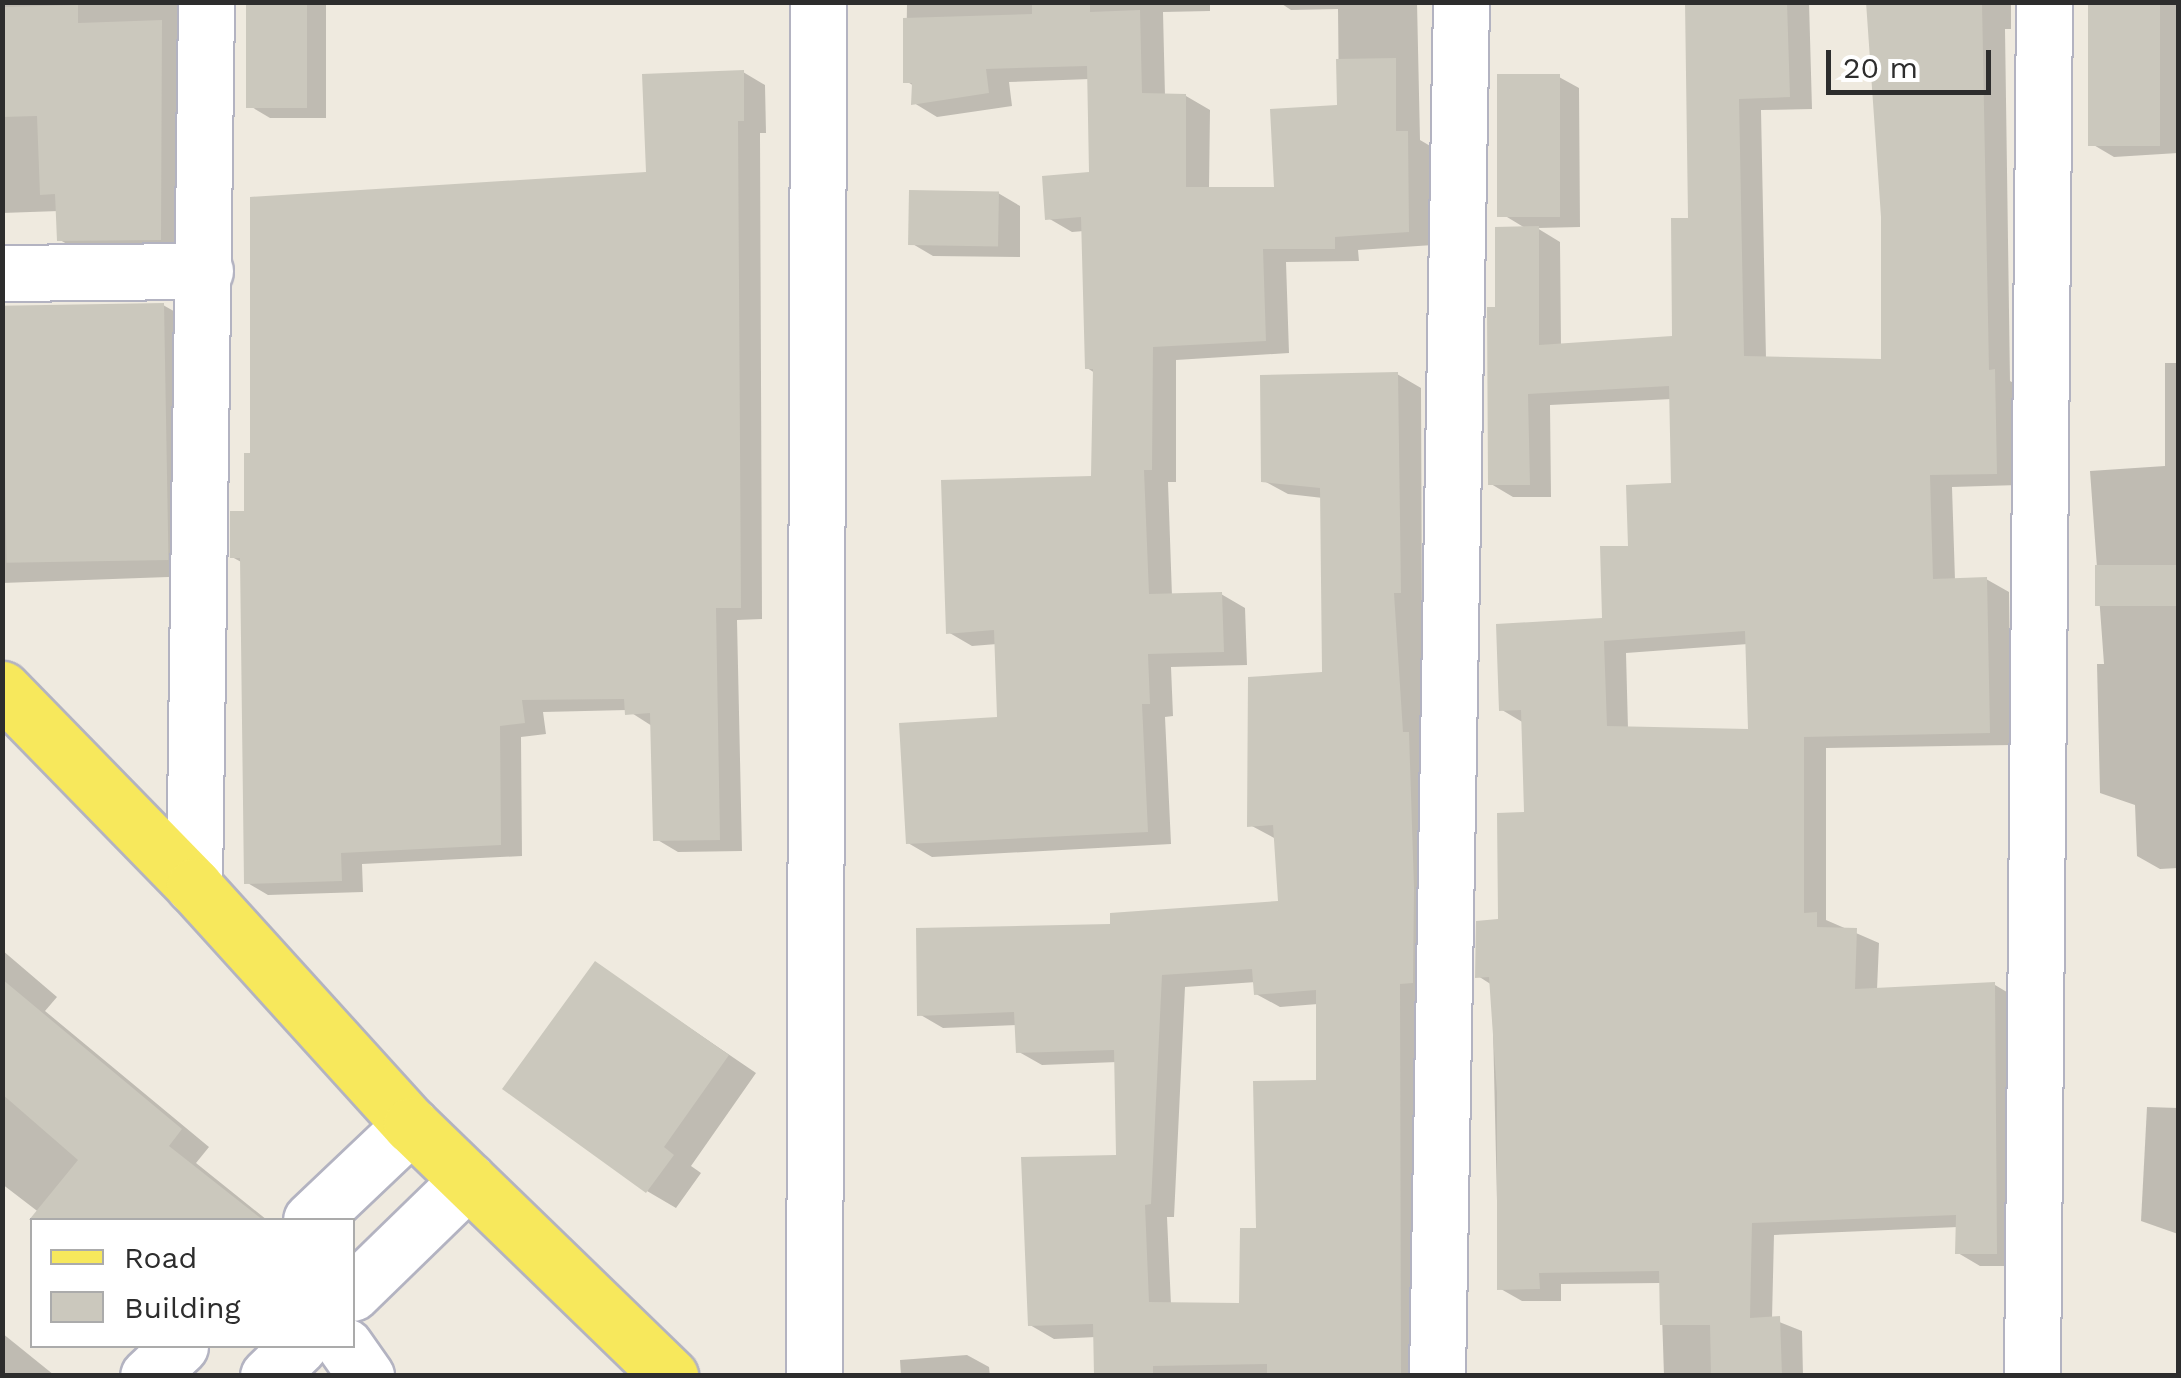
<!DOCTYPE html>
<style>
body{margin:0}
#map{position:relative;width:2181px;height:1378px;overflow:hidden;background:#efeadf;font-family:"Work Sans",sans-serif}
div>[style]{position:absolute}
.shadow>*{inset:0;background:#0003}
.building>*{inset:0;background:#cbc8bd;transform-origin:0 0}
.roads{filter:drop-shadow(2px 0 #b3b3c1) drop-shadow(-2px 0 #b3b3c1) drop-shadow(0 2px #b3b3c1) drop-shadow(0 -2px #b3b3c1)}
.minor>*{height:55px;margin:-27.5px;padding:0 27.5px;transform-origin:27.5px;border-radius:27.5px;background:#fff}
.major>*{height:55px;margin:-27.5px;padding:0 27.5px;transform-origin:27.5px;border-radius:27.5px;background:#f7e85c}
span{translate:-50% -50%;white-space:nowrap;text-align:center;line-height:1.15;-webkit-text-stroke:8px #fff;paint-order:stroke}
.frame{position:absolute;inset:0;border:5px solid #2d2d2d;pointer-events:none}
.legend{position:absolute;left:30px;top:1218px;width:325px;height:130px;box-sizing:border-box;background:#fff;border:2px solid #ababab;margin:0;padding:12px 18px;list-style:none;font-size:30px;color:#2d2d2d}
.legend li{display:flex;align-items:center;gap:20px;height:50px}
.legend b{width:50px;border:2px solid #ababab}
.scale{position:absolute;left:1826px;top:50px;width:165px;height:45px;box-sizing:border-box;border:5px solid #2d2d2d;border-top:0;padding-left:12px;font-size:30px;line-height:35px;white-space:nowrap;color:#2d2d2d;-webkit-text-stroke:8px #fff;paint-order:stroke}
</style>
<div id="map">
<div class="shadow">
<i style="clip-path:polygon(2px 2px,181px 2px,190px 256px,90px 257px,60px 240px,59px 211px,2px 213px)"></i>
<i style="clip-path:polygon(249px 2px,326px 2px,326px 118px,270px 118px,250px 106px)"></i>
<i style="clip-path:polygon(907px 2px,1210px 2px,1210px 11px,1163px 12px,1165px 96px,1186px 96px,1210px 110px,1209px 189px,1276px 189px,1339px 108px,1338px 9px,1291px 10px,1279px 2px,1417px 2px,1420px 140px,1432px 147px,1433px 245px,1358px 250px,1359px 261px,1286px 262px,1289px 353px,1176px 360px,1176px 482px,1168px 482px,1172px 596px,1221px 594px,1245px 608px,1247px 665px,1171px 667px,1173px 716px,1165px 717px,1171px 844px,932px 857px,908px 843px,1000px 720px,997px 644px,972px 646px,948px 632px,1093px 479px,1095px 373px,1087px 368px,1084px 231px,1072px 232px,1048px 218px,1092px 174px,1090px 79px,1009px 82px,1012px 106px,937px 117px,914px 103px,914px 86px,906px 81px)"></i>
<i style="clip-path:polygon(evenodd,1687px 2px,1809px 2px,1812px 109px,1761px 110px,1766px 359px,1884px 361px,1883px 217px,1869px 2px,2011px 2px,2011px 29px,2005px 29px,2010px 381px,2017px 385px,2019px 485px,1952px 487px,1955px 580px,1986px 579px,2009px 592px,2011px 745px,1826px 748px,1826px 920px,1879px 943px,1877px 990px,1995px 985px,2017px 998px,2019px 1266px,1980px 1266px,1958px 1253px,1958px 1227px,1774px 1235px,1772px 1319px,1802px 1331px,1803px 1376px,1664px 1376px,1661px 1283px,1561px 1284px,1561px 1301px,1522px 1301px,1499px 1288px,1492px 985px,1478px 976px,1500px 921px,1527px 815px,1524px 723px,1502px 710px,1605px 620px,1630px 548px,1673px 486px,1672px 399px,1550px 405px,1551px 497px,1513px 497px,1491px 484px,1498px 310px,1527px 229px,1507px 217px,1559px 77px,1579px 88px,1580px 227px,1537px 228px,1560px 242px,1561px 346px,1674px 338px,1690px 220px,1687px 2px,1748px 644px,1750px 732px,1628px 729px,1626px 653px,1748px 644px)"></i>
<i style="clip-path:polygon(2091px 2px,2178px 2px,2178px 153px,2114px 157px,2092px 144px)"></i>
<i style="clip-path:polygon(743px 72px,765px 85px,766px 133px,760px 133px,762px 619px,737px 620px,742px 851px,678px 852px,656px 839px,652px 726px,627px 710px,543px 712px,546px 734px,521px 737px,522px 856px,362px 864px,363px 892px,268px 895px,246px 882px,243px 563px,232px 557px,247px 513px,252px 455px,648px 175px)"></i>
<i style="clip-path:polygon(998px 193px,1020px 206px,1020px 257px,933px 256px,911px 243px)"></i>
<i style="clip-path:polygon(163px 305px,193px 322px,196px 576px,2px 583px,2px 307px)"></i>
<i style="clip-path:polygon(2165px 363px,2178px 363px,2178px 868px,2160px 869px,2137px 856px,2135px 805px,2100px 793px,2097px 664px,2104px 664px,2090px 471px,2165px 466px)"></i>
<i style="clip-path:polygon(evenodd,1397px 374px,1421px 388px,1425px 1376px,1097px 1376px,1096px 1337px,1054px 1339px,1030px 1325px,1118px 1157px,1117px 1062px,1042px 1065px,1019px 1052px,1017px 1025px,943px 1028px,919px 1014px,1113px 927px,1280px 903px,1276px 839px,1250px 825px,1325px 674px,1323px 498px,1288px 494px,1264px 481px,1397px 374px,1256px 982px,1256px 994px,1280px 1007px,1318px 1004px,1319px 1082px,1258px 1231px,1242px 1306px,1171px 1305px,1167px 1217px,1174px 1217px,1185px 987px,1256px 982px)"></i>
<i style="clip-path:polygon(2px 950px,57px 997px,45px 1011px,209px 1147px,196px 1163px,267px 1220px,49px 1220px,2px 1184px)"></i>
<i style="clip-path:polygon(596px 964px,756px 1073px,691px 1166px,701px 1173px,676px 1208px,647px 1191px)"></i>
<i style="clip-path:polygon(2147px 1107px,2178px 1108px,2178px 1234px,2141px 1221px)"></i>
<i style="clip-path:polygon(2px 1333px,54px 1375px,2px 1376px)"></i>
<i style="clip-path:polygon(967px 1355px,989px 1367px,990px 1376px,901px 1376px,900px 1360px)"></i>
</div>
<div class="building">
<i style="left:246px;top:2px;width:61px;height:106px"></i>
<i style="clip-path:polygon(1032px 2px,1090px 2px,1090px 12px,1140px 10px,1142px 93px,1186px 94px,1186px 187px,1274px 187px,1270px 109px,1337px 105px,1336px 59px,1396px 58px,1396px 131px,1408px 131px,1409px 232px,1335px 237px,1335px 249px,1263px 249px,1266px 341px,1153px 347px,1152px 470px,1144px 470px,1149px 594px,1222px 592px,1224px 652px,1148px 654px,1150px 704px,1142px 704px,1148px 832px,906px 844px,899px 723px,997px 717px,994px 630px,946px 634px,941px 480px,1091px 476px,1093px 369px,1085px 369px,1081px 217px,1045px 220px,1042px 176px,1089px 172px,1087px 66px,986px 69px,989px 93px,911px 105px,912px 83px,903px 83px,903px 18px,1032px 14px)"></i>
<i style="clip-path:polygon(evenodd,1685px 2px,1787px 2px,1790px 97px,1739px 99px,1744px 356px,1881px 359px,1881px 217px,1866px 2px,1982px 2px,1989px 370px,1995px 369px,1997px 474px,1930px 475px,1933px 579px,1987px 577px,1990px 733px,1804px 737px,1804px 913px,1817px 912px,1817px 927px,1857px 928px,1855px 989px,1995px 982px,1997px 1254px,1955px 1254px,1956px 1215px,1752px 1223px,1750px 1318px,1780px 1316px,1782px 1376px,1711px 1376px,1710px 1325px,1660px 1325px,1659px 1271px,1539px 1273px,1540px 1289px,1497px 1290px,1497px 1093px,1489px 977px,1475px 978px,1476px 921px,1498px 919px,1497px 813px,1524px 812px,1521px 710px,1499px 711px,1496px 624px,1602px 618px,1600px 546px,1628px 546px,1626px 485px,1671px 483px,1669px 386px,1528px 394px,1530px 485px,1488px 485px,1487px 307px,1495px 307px,1495px 227px,1539px 226px,1539px 345px,1672px 336px,1671px 218px,1688px 218px,1685px 2px,1745px 631px,1748px 729px,1607px 726px,1604px 641px,1745px 631px)"></i>
<i style="left:2088px;top:2px;width:72px;height:144px"></i>
<i style="clip-path:polygon(78px 5px,78px 23px,162px 20px,161px 240px,57px 241px,55px 194px,40px 195px,37px 116px,2px 117px,2px 7px)"></i>
<i style="clip-path:polygon(744px 70px,744px 121px,738px 121px,741px 608px,716px 608px,720px 840px,653px 841px,650px 713px,625px 715px,624px 699px,522px 700px,525px 723px,500px 726px,501px 845px,341px 853px,342px 881px,244px 884px,240px 558px,230px 558px,230px 511px,244px 511px,244px 453px,250px 453px,250px 197px,646px 172px,642px 74px)"></i>
<i style="left:1560px;top:74px;width:143px;height:63px;rotate:90deg"></i>
<i style="left:909px;top:190px;width:90px;height:55px;rotate:1deg"></i>
<i style="left:164px;top:303px;width:257px;height:162px;rotate:89deg"></i>
<i style="clip-path:polygon(evenodd,1398px 372px,1401px 593px,1394px 593px,1403px 732px,1409px 732px,1414px 888px,1413px 983px,1400px 984px,1401px 1376px,1267px 1376px,1267px 1364px,1153px 1366px,1153px 1376px,1094px 1376px,1093px 1324px,1028px 1326px,1021px 1157px,1116px 1155px,1114px 1050px,1016px 1053px,1014px 1012px,917px 1016px,916px 928px,1110px 924px,1110px 913px,1278px 901px,1273px 825px,1247px 827px,1248px 677px,1322px 672px,1320px 488px,1261px 482px,1260px 375px,1398px 372px,1252px 969px,1254px 995px,1316px 990px,1316px 1080px,1253px 1081px,1256px 1228px,1240px 1228px,1239px 1303px,1149px 1302px,1145px 1205px,1151px 1204px,1162px 975px,1252px 969px)"></i>
<i style="left:2178px;top:565px;width:41px;height:83px;rotate:90deg"></i>
<i style="clip-path:polygon(595px 961px,729px 1055px,664px 1147px,674px 1155px,646px 1193px,502px 1089px)"></i>
<i style="clip-path:polygon(2px 979px,182px 1129px,169px 1146px,263px 1220px,29px 1220px,78px 1160px,2px 1094px)"></i>
</div>
<div class="roads">
<div class="minor">
<i style="left:2px;top:273px;width:203px;rotate:-0.6deg"></i>
<i style="left:194px;top:886px;width:884px;rotate:-89.22deg"></i>
<i style="left:311px;top:1220px;width:138px;rotate:-43.5deg"></i>
<i style="left:352px;top:1293px;width:162px;rotate:-44.2deg"></i>
<i style="left:345px;top:1346px;width:37px;rotate:55deg"></i>
<i style="left:148px;top:1376px;width:44px;rotate:-43.2deg"></i>
<i style="left:268px;top:1376px;width:43px;rotate:-44.1deg"></i>
<i style="left:814px;top:1376px;width:1374px;rotate:-89.83deg"></i>
<i style="left:1437px;top:1376px;width:1374px;rotate:-89deg"></i>
<i style="left:2032px;top:1376px;width:1374px;rotate:-89.5deg"></i>
</div>
<div class="major">
<i style="left:2px;top:689px;width:275px;rotate:45.7deg"></i>
<i style="left:194px;top:886px;width:323px;rotate:47.8deg"></i>
<i style="left:411px;top:1125px;width:361px;rotate:44.1deg"></i>
</div>
</div>
<div class="frame"></div>
<ul class="legend">
<li><b style="height:12px;background:#f7e85c"></b>Road</li>
<li><b style="height:28px;background:#cbc8bd"></b>Building</li>
</ul>
<div class="scale">20 m</div>
</div>
